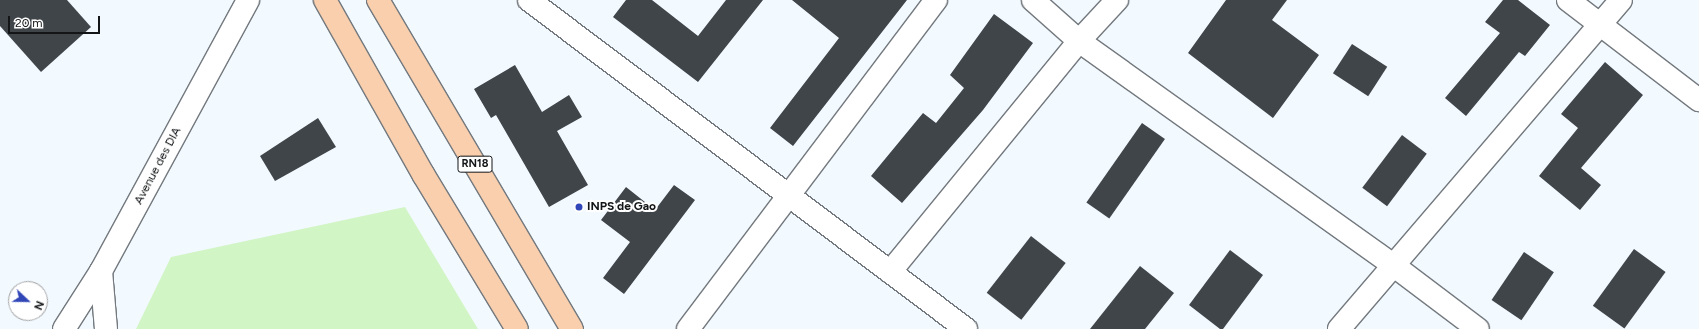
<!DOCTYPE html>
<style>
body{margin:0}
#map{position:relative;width:1699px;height:329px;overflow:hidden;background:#f2f9ff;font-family:Figtree,sans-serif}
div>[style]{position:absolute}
.green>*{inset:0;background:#d2f5c6}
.building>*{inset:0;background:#40454a;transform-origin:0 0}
.roads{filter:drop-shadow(1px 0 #73797e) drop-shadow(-1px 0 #73797e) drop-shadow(0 1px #73797e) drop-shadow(0 -1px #73797e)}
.minor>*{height:22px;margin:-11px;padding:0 11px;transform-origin:11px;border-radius:11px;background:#fff}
.major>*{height:22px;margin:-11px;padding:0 11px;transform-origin:11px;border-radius:11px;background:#facfad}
.dots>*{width:11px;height:11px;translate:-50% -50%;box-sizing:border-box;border:2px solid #fff;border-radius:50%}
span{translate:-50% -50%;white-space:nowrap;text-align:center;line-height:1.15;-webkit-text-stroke:4px #fff;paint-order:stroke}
.shield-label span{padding:1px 3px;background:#fff;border:1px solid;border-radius:3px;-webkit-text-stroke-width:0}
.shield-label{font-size:11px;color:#131517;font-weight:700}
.street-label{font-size:12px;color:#131517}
.poi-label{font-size:12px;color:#131517;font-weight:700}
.left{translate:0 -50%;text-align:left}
.north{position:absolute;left:8px;top:281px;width:40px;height:40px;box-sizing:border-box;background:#fff;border:1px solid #a1a1a2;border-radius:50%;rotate:112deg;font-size:11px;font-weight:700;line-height:16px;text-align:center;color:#131517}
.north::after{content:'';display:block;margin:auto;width:14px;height:18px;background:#3146b7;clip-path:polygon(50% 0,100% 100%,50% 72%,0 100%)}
.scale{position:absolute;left:8px;top:16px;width:92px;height:18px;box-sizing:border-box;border:2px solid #131517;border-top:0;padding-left:5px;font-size:12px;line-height:14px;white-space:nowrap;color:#131517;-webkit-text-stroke:3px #fff;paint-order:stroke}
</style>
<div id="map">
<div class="green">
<i style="clip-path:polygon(405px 207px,478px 329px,136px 329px,171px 257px)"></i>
</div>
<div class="building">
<i style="clip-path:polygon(0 0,67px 0,91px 27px,41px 72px,0 26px)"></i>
<i style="clip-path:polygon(626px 0,652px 0,698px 36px,726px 0,763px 0,698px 82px,613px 17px)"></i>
<i style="clip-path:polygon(792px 0,907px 0,793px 146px,770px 128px,839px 38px)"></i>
<i style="clip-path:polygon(1226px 0,1287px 0,1272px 20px,1319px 55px,1273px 118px,1188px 53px)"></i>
<i style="clip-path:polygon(1503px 0,1518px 0,1550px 25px,1525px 56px,1519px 52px,1466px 116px,1445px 98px,1500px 33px,1485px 22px)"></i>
<i style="clip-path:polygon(994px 14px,1033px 43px,983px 110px,902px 203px,871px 176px,923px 113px,936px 123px,964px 88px,950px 75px)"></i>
<i style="left:1352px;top:44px;width:42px;height:35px;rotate:33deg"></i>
<i style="clip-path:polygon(1605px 62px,1643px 95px,1581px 168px,1601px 185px,1580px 210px,1539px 176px,1578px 128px,1561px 114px)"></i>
<i style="clip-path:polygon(515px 65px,542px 112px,569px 95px,582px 117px,557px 131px,588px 185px,549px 207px,496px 115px,491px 118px,474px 89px)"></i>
<i style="clip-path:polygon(318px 118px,336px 147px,275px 181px,260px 156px)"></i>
<i style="left:1142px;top:123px;width:28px;height:97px;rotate:35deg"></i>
<i style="left:1402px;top:135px;width:31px;height:66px;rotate:37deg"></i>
<i style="clip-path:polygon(674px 185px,695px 200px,624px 294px,603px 278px,630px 242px,601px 220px,626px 187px,655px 210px)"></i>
<i style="left:1031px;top:236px;width:44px;height:72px;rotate:38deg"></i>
<i style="left:1634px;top:249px;width:39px;height:70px;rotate:36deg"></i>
<i style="clip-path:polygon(1230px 250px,1263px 275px,1223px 329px,1220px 329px,1189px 305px)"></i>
<i style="left:1524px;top:252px;width:36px;height:58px;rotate:34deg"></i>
<i style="clip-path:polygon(1140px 266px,1174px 293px,1145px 329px,1090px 329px)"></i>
</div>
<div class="roads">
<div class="minor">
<i style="left:529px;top:0;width:547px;rotate:36.97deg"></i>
<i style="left:1033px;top:0;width:62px;rotate:41.7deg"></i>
<i style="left:1079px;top:41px;width:386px;rotate:35.5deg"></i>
<i style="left:1393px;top:265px;width:106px;rotate:37deg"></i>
<i style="left:1568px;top:0;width:165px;rotate:37.4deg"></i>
<i style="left:101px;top:271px;width:58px;rotate:85.1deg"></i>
<i style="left:890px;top:272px;width:298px;rotate:-50.7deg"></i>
<i style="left:1079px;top:41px;width:56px;rotate:-47.2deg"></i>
<i style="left:64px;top:329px;width:69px;rotate:-57.5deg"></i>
<i style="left:101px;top:271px;width:308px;rotate:-61.5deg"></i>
<i style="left:688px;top:329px;width:412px;rotate:-53deg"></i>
<i style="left:1339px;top:329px;width:433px;rotate:-49.4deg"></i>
</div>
<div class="major">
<i style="left:325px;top:0;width:200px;rotate:60.6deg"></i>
<i style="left:423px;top:174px;width:181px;rotate:58.8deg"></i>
<i style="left:378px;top:0;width:382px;rotate:59.5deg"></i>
</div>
</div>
<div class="dots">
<i style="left:579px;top:207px;background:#3146b7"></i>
</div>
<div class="shield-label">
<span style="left:475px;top:164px">RN18</span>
</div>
<div class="street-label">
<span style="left:158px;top:166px;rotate:-62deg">Avenue des DIA</span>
</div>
<div class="poi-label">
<span class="left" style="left:587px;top:207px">INPS de Gao</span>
</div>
<div class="north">N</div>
<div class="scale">20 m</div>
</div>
